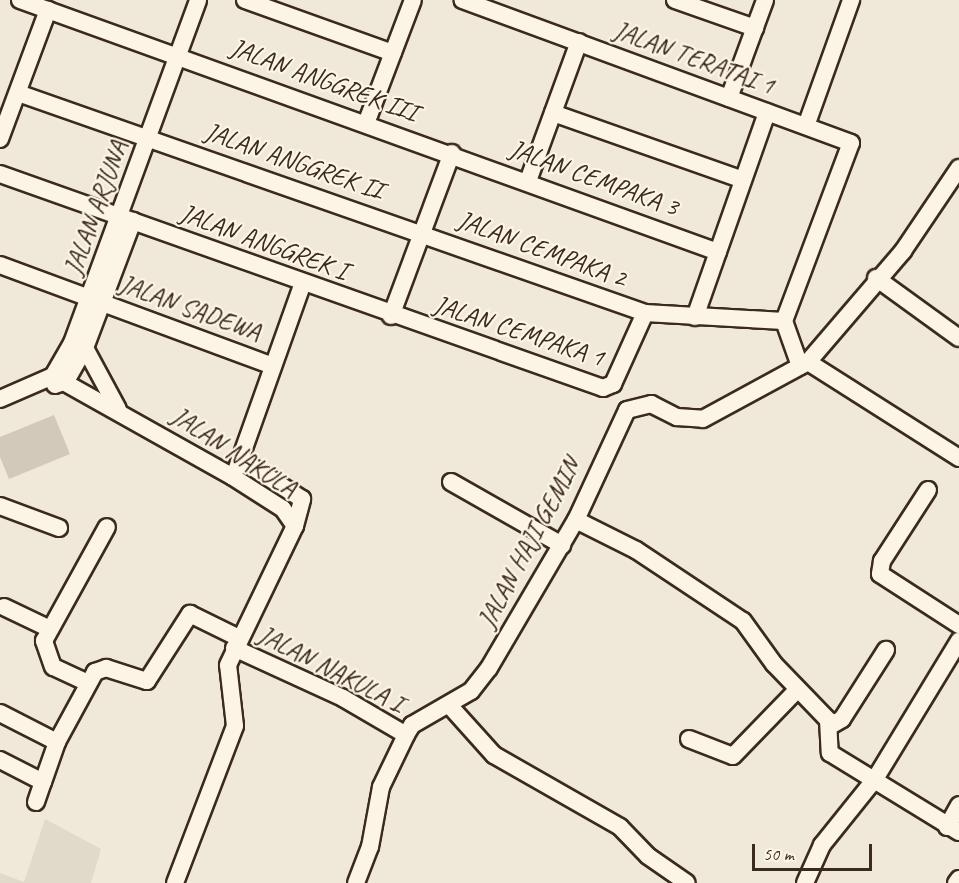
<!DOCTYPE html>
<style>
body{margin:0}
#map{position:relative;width:959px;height:883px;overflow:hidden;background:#f0e9d9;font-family:Caveat,sans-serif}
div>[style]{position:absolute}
.built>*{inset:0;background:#e1d9c9}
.green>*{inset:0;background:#d2c9ba}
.roads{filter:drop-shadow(2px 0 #3b2a1e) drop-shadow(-2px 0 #3b2a1e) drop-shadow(0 2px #3b2a1e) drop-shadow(0 -2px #3b2a1e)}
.minor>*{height:16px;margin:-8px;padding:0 8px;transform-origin:8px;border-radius:8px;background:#fcf5e5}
span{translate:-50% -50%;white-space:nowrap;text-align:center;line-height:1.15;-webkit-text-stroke:4.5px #fcf5e5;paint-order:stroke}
.street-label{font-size:26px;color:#3b2a1e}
.scale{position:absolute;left:752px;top:844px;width:120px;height:27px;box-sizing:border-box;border:3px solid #3b2a1e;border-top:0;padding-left:8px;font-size:18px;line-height:21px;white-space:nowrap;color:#3b2a1e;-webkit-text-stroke:4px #fcf5e5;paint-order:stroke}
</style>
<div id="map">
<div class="built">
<i style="clip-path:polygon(45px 819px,101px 849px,91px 883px,0 883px,0 873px,24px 882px)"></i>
</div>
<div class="green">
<i style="clip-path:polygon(54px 415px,70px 454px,9px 479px,0 457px,0 437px)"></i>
</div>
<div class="roads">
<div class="minor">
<i style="left:20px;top:0;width:742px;rotate:19.85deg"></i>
<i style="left:245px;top:0;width:157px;rotate:19.7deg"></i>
<i style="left:675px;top:0;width:85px;rotate:19.3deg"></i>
<i style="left:18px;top:93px;width:664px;rotate:19.33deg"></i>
<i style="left:729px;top:98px;width:104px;rotate:-69.8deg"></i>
<i style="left:553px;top:113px;width:201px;rotate:19.4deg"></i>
<i style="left:367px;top:121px;width:129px;rotate:-69.2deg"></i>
<i style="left:806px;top:126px;width:134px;rotate:-70.3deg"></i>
<i style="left:0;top:139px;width:138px;rotate:-69.6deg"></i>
<i style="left:0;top:174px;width:640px;rotate:19.54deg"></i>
<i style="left:603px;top:388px;width:11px;rotate:-22deg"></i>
<i style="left:613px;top:384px;width:78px;rotate:-65.7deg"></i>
<i style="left:645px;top:313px;width:139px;rotate:3.3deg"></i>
<i style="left:784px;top:321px;width:190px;rotate:-69.4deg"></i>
<i style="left:851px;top:143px;width:414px;rotate:-159.8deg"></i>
<i style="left:528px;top:181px;width:148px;rotate:-69.9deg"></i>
<i style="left:0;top:265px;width:291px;rotate:20.3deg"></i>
<i style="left:876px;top:278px;width:102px;rotate:35.9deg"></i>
<i style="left:391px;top:316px;width:174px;rotate:-69.5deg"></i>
<i style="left:695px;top:317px;width:217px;rotate:-70.6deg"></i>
<i style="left:784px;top:321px;width:48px;rotate:70.4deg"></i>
<i style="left:76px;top:344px;width:10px;rotate:24deg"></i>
<i style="left:85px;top:348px;width:69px;rotate:61.6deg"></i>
<i style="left:808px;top:362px;width:179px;rotate:32.4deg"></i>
<i style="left:53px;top:376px;width:206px;rotate:29.3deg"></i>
<i style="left:233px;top:477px;width:59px;rotate:32.6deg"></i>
<i style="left:283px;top:509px;width:21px;rotate:55deg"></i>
<i style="left:55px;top:385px;width:12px;rotate:-20deg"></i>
<i style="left:66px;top:381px;width:38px;rotate:-60deg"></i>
<i style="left:85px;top:348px;width:136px;rotate:-69.3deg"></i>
<i style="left:0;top:399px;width:58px;rotate:-23.5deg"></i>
<i style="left:53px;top:376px;width:38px;rotate:-60deg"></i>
<i style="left:72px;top:343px;width:365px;rotate:-69.8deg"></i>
<i style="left:237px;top:468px;width:196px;rotate:-70.4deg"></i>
<i style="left:451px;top:482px;width:128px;rotate:29.6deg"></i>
<i style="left:928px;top:490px;width:85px;rotate:122.9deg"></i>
<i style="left:882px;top:561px;width:13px;rotate:99deg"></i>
<i style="left:880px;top:574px;width:94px;rotate:32.8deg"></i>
<i style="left:0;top:506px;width:63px;rotate:20.4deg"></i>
<i style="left:576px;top:520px;width:67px;rotate:26.6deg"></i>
<i style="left:636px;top:550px;width:128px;rotate:33.6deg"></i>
<i style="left:743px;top:621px;width:53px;rotate:54.2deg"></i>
<i style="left:774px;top:664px;width:78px;rotate:46deg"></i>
<i style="left:828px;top:720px;width:33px;rotate:87deg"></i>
<i style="left:830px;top:753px;width:151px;rotate:31.5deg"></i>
<i style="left:4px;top:607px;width:51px;rotate:25.6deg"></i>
<i style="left:234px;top:648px;width:120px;rotate:24.6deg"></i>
<i style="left:343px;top:698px;width:73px;rotate:30.4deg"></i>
<i style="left:88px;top:683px;width:38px;rotate:-155deg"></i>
<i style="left:53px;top:667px;width:28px;rotate:-109deg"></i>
<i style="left:44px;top:641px;width:130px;rotate:-61.1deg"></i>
<i style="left:449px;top:705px;width:67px;rotate:48deg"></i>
<i style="left:494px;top:755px;width:145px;rotate:29.7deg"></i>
<i style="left:620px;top:827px;width:40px;rotate:46deg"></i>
<i style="left:648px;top:856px;width:47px;rotate:34.7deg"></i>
<i style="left:0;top:713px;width:64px;rotate:27deg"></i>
<i style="left:830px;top:726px;width:14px;rotate:-30deg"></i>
<i style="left:842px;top:719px;width:82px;rotate:-57.5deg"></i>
<i style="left:689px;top:739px;width:47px;rotate:21.1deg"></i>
<i style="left:733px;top:756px;width:93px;rotate:-45.9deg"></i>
<i style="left:0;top:760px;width:48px;rotate:27.1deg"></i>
<i style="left:43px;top:782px;width:42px;rotate:-70.7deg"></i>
<i style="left:57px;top:742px;width:80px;rotate:-61.5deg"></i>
<i style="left:95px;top:672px;width:12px;rotate:-20deg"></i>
<i style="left:106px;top:668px;width:43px;rotate:17.6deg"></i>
<i style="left:147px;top:681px;width:80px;rotate:-57.3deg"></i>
<i style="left:190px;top:614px;width:55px;rotate:26.1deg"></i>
<i style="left:36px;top:802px;width:21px;rotate:-71deg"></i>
<i style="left:947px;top:827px;width:25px;rotate:-61deg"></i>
<i style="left:175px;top:883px;width:168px;rotate:-69.1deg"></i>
<i style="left:235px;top:726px;width:61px;rotate:-96.5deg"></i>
<i style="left:228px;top:665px;width:154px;rotate:-64.3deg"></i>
<i style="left:295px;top:526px;width:28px;rotate:-75deg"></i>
<i style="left:302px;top:499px;width:72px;rotate:-147.4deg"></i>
<i style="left:356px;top:883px;width:39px;rotate:-69deg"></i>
<i style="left:370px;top:847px;width:61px;rotate:-79.6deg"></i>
<i style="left:381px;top:787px;width:58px;rotate:-64.3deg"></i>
<i style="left:406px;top:735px;width:12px;rotate:-59deg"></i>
<i style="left:412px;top:725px;width:68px;rotate:-30deg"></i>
<i style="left:471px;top:691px;width:29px;rotate:-52deg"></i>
<i style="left:489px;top:668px;width:172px;rotate:-59.6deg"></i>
<i style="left:576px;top:520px;width:121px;rotate:-65.1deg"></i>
<i style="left:627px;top:410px;width:25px;rotate:-14deg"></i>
<i style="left:651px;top:404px;width:29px;rotate:27deg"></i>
<i style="left:677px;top:417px;width:26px;rotate:4deg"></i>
<i style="left:703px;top:419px;width:119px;rotate:-28.5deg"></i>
<i style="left:808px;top:362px;width:146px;rotate:-49.4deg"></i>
<i style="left:903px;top:251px;width:100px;rotate:-56deg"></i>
<i style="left:805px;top:883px;width:42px;rotate:-65.9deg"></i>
<i style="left:822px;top:845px;width:85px;rotate:-51.2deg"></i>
<i style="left:875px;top:779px;width:162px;rotate:-58.7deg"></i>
<i style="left:956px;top:883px;width:5px;rotate:-53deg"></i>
</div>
</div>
<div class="street-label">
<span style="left:694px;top:58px;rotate:20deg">JALAN TERATAI 1</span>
<span style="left:324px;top:80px;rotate:20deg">JALAN ANGGREK III</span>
<span style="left:294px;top:161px;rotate:19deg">JALAN ANGGREK II</span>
<span style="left:594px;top:178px;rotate:20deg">JALAN CEMPAKA 3</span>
<span style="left:96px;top:208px;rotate:-70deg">JALAN ARJUNA</span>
<span style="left:264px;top:242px;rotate:20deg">JALAN ANGGREK I</span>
<span style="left:542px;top:249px;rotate:20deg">JALAN CEMPAKA 2</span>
<span style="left:190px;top:308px;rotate:20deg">JALAN SADEWA</span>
<span style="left:519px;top:331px;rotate:18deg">JALAN CEMPAKA 1</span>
<span style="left:234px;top:452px;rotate:33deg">JALAN NAKULA</span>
<span style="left:529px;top:543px;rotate:-62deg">JALAN HAJI GEMIN</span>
<span style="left:331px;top:669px;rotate:27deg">JALAN NAKULA I</span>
</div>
<div class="scale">50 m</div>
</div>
